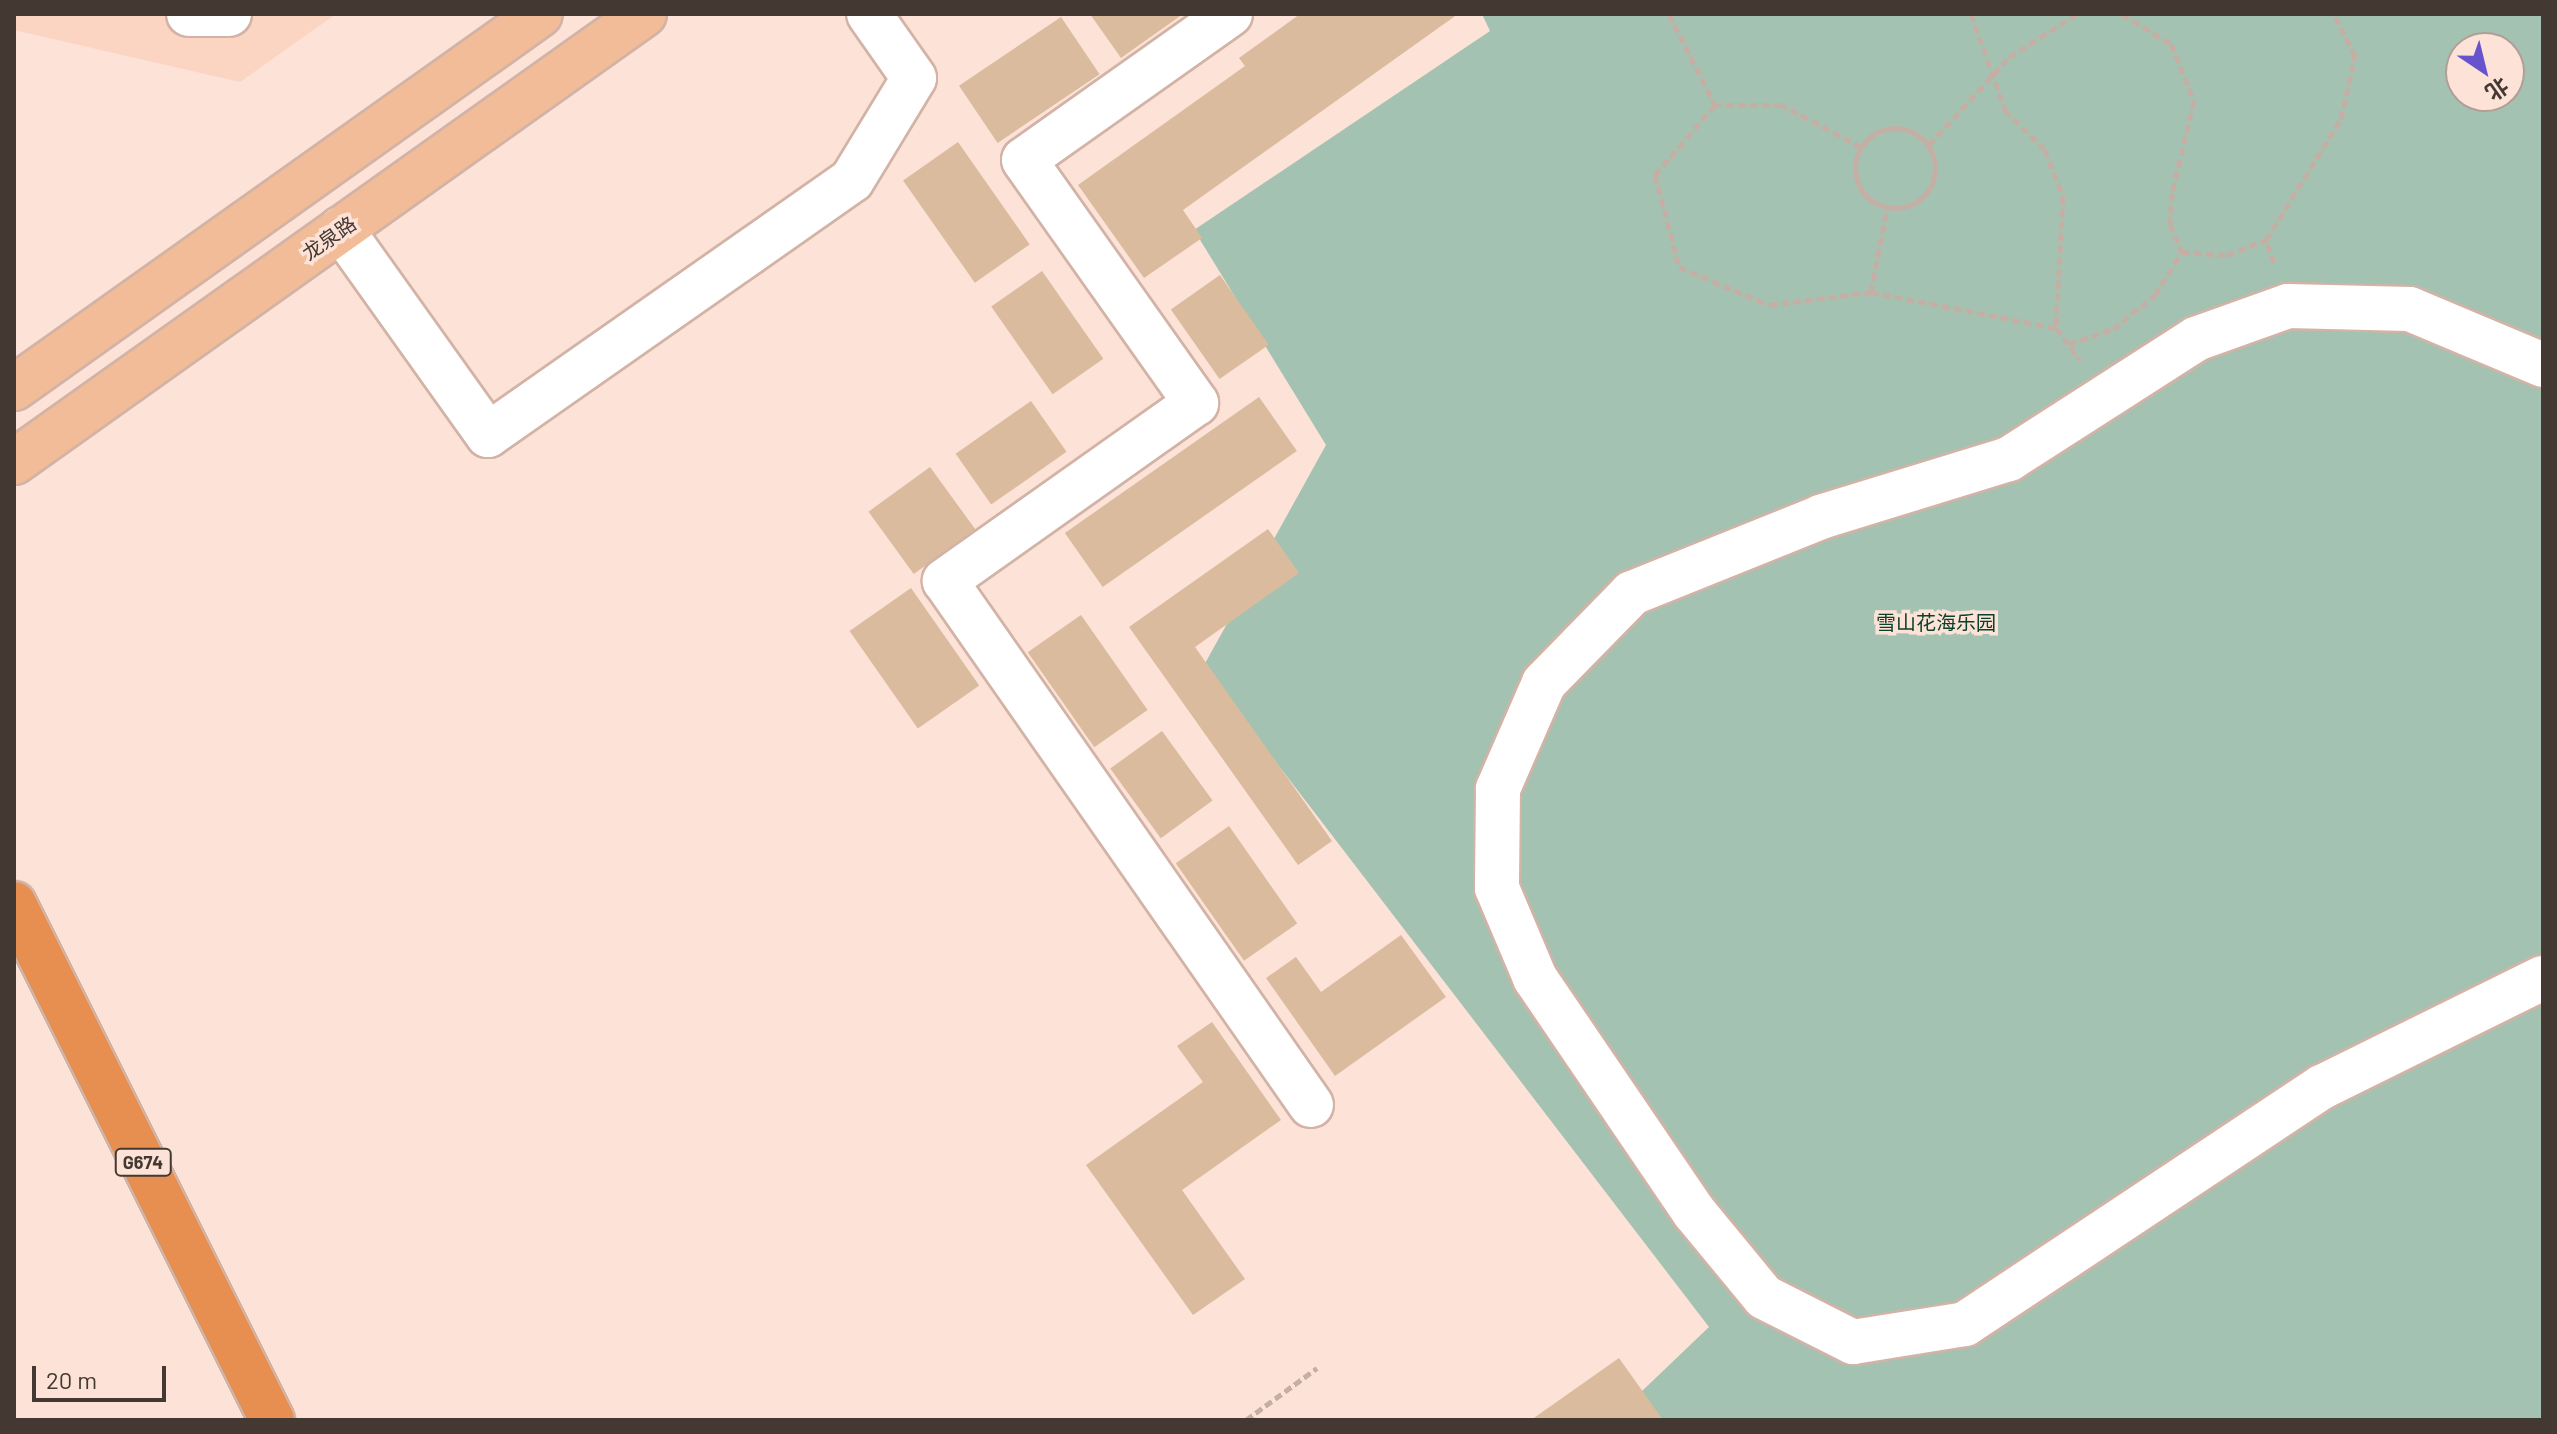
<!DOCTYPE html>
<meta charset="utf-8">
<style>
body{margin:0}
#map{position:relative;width:2557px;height:1434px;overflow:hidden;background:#fce2d7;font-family:Barlow,"Noto Sans SC",sans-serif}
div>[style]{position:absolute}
.built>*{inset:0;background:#fbd4c2}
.green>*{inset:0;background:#a4c2b2}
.building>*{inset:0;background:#dbbb9e;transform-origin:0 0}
.path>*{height:5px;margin-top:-2.5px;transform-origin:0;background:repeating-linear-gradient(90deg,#c5afa5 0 8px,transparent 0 12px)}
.path>.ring{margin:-2.5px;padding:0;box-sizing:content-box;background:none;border:5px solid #c5afa5;border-radius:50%}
.roads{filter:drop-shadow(2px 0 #d2b3a6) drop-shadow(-2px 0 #d2b3a6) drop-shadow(0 2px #d2b3a6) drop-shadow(0 -2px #d2b3a6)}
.minor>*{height:44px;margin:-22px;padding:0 22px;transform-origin:22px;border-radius:22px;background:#fff}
.major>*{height:44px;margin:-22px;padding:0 22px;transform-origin:22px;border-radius:22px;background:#f1bc97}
.highway>*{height:44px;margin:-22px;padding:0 22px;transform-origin:22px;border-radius:22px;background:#e78f51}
span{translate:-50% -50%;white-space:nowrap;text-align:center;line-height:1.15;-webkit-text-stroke:7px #fce2d7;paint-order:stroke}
.shield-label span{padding:2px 6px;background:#fce2d7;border:2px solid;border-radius:6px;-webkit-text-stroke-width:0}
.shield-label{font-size:18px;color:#443832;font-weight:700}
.street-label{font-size:20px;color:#443832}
.park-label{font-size:20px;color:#0b402b}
.frame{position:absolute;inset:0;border:16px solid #443832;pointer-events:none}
.north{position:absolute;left:2445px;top:32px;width:80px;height:80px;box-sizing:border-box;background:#fce2d7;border:2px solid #b29e95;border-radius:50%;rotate:145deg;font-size:22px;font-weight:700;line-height:32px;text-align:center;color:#443832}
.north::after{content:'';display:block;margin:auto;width:28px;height:36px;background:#6754cd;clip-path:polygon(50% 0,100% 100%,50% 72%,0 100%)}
.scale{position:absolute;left:32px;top:1366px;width:134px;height:36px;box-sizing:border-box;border:4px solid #443832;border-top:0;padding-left:10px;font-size:24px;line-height:28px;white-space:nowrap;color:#443832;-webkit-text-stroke:6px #fce2d7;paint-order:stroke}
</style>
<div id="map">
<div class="built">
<i style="clip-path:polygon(14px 14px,336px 14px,240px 82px,14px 30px)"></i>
</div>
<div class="green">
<i style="clip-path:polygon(evenodd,1482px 14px,2543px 14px,2543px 1420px,1660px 1420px,1641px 1392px,1709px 1327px,1203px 667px,1326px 445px,1194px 230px,1490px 31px,1482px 14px,2461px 48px,2509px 48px,2509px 96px,2461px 96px,2461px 48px)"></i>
</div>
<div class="building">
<i style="clip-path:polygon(1090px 14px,1183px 14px,1121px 58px)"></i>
<i style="clip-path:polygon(1300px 14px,1458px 14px,1183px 210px,1202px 238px,1144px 278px,1078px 185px,1245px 66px,1239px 58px)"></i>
<i style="left:1061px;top:17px;width:69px;height:123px;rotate:56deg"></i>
<i style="left:958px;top:142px;width:125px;height:67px;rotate:55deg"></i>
<i style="left:1042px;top:271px;width:107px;height:62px;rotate:55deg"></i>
<i style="left:1220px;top:275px;width:85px;height:60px;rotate:55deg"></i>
<i style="left:1259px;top:397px;width:66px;height:237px;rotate:55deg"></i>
<i style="left:1031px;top:401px;width:62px;height:92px;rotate:55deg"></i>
<i style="left:930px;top:467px;width:77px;height:76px;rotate:54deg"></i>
<i style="clip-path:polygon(1268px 529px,1299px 573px,1195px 647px,1332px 841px,1298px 865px,1129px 627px)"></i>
<i style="left:911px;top:588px;width:119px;height:75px;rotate:55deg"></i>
<i style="left:1081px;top:615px;width:116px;height:65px;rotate:55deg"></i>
<i style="left:1162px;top:731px;width:86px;height:64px;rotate:54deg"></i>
<i style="left:1229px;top:826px;width:119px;height:65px;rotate:55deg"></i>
<i style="clip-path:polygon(1401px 935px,1446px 997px,1335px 1076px,1266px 978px,1296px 957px,1321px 992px)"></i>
<i style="clip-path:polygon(1212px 1022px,1281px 1120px,1182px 1190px,1245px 1279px,1193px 1315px,1086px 1165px,1203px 1082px,1177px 1046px)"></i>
<i style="clip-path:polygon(1619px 1358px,1663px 1420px,1531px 1420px)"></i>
</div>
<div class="path">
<i style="left:1669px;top:14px;width:102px;rotate:63.2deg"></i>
<i style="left:1971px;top:14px;width:102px;rotate:70.5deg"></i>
<i style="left:2005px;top:110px;width:57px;rotate:45deg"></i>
<i style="left:2045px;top:150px;width:50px;rotate:69deg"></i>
<i style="left:2063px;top:197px;width:131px;rotate:93.1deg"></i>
<i style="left:2122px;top:14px;width:57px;rotate:31.5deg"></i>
<i style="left:2171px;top:44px;width:61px;rotate:68deg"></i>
<i style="left:2194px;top:101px;width:95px;rotate:103.4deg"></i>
<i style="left:2172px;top:193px;width:31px;rotate:94deg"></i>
<i style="left:2170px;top:224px;width:30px;rotate:67deg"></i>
<i style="left:2182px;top:252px;width:45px;rotate:3.8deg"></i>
<i style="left:2227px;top:255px;width:42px;rotate:-21deg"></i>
<i class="ring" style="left:1855px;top:128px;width:75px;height:75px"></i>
<i style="left:1929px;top:145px;width:119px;rotate:-47.7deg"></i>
<i style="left:2009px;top:57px;width:80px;rotate:-32.3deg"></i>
<i style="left:1861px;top:147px;width:89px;rotate:-152deg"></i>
<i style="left:1782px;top:105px;width:67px;rotate:180deg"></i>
<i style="left:1715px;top:105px;width:92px;rotate:130.6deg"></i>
<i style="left:1655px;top:175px;width:95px;rotate:75.4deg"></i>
<i style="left:1679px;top:267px;width:98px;rotate:22.9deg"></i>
<i style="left:1769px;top:305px;width:103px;rotate:-7.3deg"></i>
<i style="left:1871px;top:292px;width:188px;rotate:11deg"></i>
<i style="left:2056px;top:328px;width:40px;rotate:53deg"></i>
<i style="left:2274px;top:263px;width:24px;rotate:-109deg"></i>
<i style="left:2266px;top:240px;width:142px;rotate:-58.2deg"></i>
<i style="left:2341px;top:119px;width:65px;rotate:-77.5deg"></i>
<i style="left:2355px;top:56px;width:47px;rotate:-116.6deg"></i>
<i style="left:1871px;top:292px;width:85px;rotate:-79.1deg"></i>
<i style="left:2069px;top:344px;width:46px;rotate:-18.8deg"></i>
<i style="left:2113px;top:329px;width:54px;rotate:-39deg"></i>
<i style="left:2155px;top:295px;width:51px;rotate:-57.9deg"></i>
<i style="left:1246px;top:1420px;width:88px;rotate:-36.2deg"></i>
</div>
<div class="roads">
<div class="minor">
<i style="left:189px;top:14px;width:40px"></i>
<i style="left:1230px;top:14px;width:252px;rotate:144.7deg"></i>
<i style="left:1024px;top:160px;width:298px;rotate:54.7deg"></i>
<i style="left:1196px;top:403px;width:308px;rotate:144.7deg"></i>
<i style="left:945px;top:581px;width:639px;rotate:55.07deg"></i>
<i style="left:341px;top:229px;width:253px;rotate:54.5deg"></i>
<i style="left:488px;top:435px;width:444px;rotate:-35deg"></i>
<i style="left:852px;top:180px;width:119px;rotate:-58.7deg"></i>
<i style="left:914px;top:78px;width:78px;rotate:-125.1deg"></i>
<i style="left:2543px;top:365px;width:144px;rotate:-157.2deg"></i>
<i style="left:2410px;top:309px;width:122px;rotate:-178.6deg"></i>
<i style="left:2288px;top:306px;width:98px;rotate:160.3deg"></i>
<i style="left:2196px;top:339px;width:222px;rotate:147.3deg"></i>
<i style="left:2009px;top:459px;width:197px;rotate:162.9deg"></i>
<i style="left:1821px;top:517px;width:204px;rotate:158.1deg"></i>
<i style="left:1632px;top:593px;width:126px;rotate:134.4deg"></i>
<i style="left:1544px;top:683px;width:116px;rotate:113.5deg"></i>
<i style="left:1498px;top:789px;width:99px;rotate:90.6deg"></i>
<i style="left:1497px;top:888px;width:98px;rotate:67.1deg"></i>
<i style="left:1535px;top:978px;width:283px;rotate:55.8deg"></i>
<i style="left:1694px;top:1212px;width:110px;rotate:50.5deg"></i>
<i style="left:1764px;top:1297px;width:100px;rotate:26.8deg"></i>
<i style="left:1853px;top:1342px;width:113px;rotate:-9.1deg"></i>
<i style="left:1965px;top:1324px;width:429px;rotate:-33.6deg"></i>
<i style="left:2322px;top:1087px;width:246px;rotate:-26.3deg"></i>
</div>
<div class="major">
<i style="left:14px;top:388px;width:645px;rotate:-35.41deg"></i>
<i style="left:14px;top:462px;width:773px;rotate:-35.42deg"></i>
</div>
<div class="highway">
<i style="left:14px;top:904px;width:577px;rotate:63.43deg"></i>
</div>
</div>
<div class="shield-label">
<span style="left:143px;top:1162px">G674</span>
</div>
<div class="street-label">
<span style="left:329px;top:238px;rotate:-35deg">龙泉路</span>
</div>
<div class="park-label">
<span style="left:1936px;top:622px">雪山花海乐园</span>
</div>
<div class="frame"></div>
<div class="north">北</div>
<div class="scale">20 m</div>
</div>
